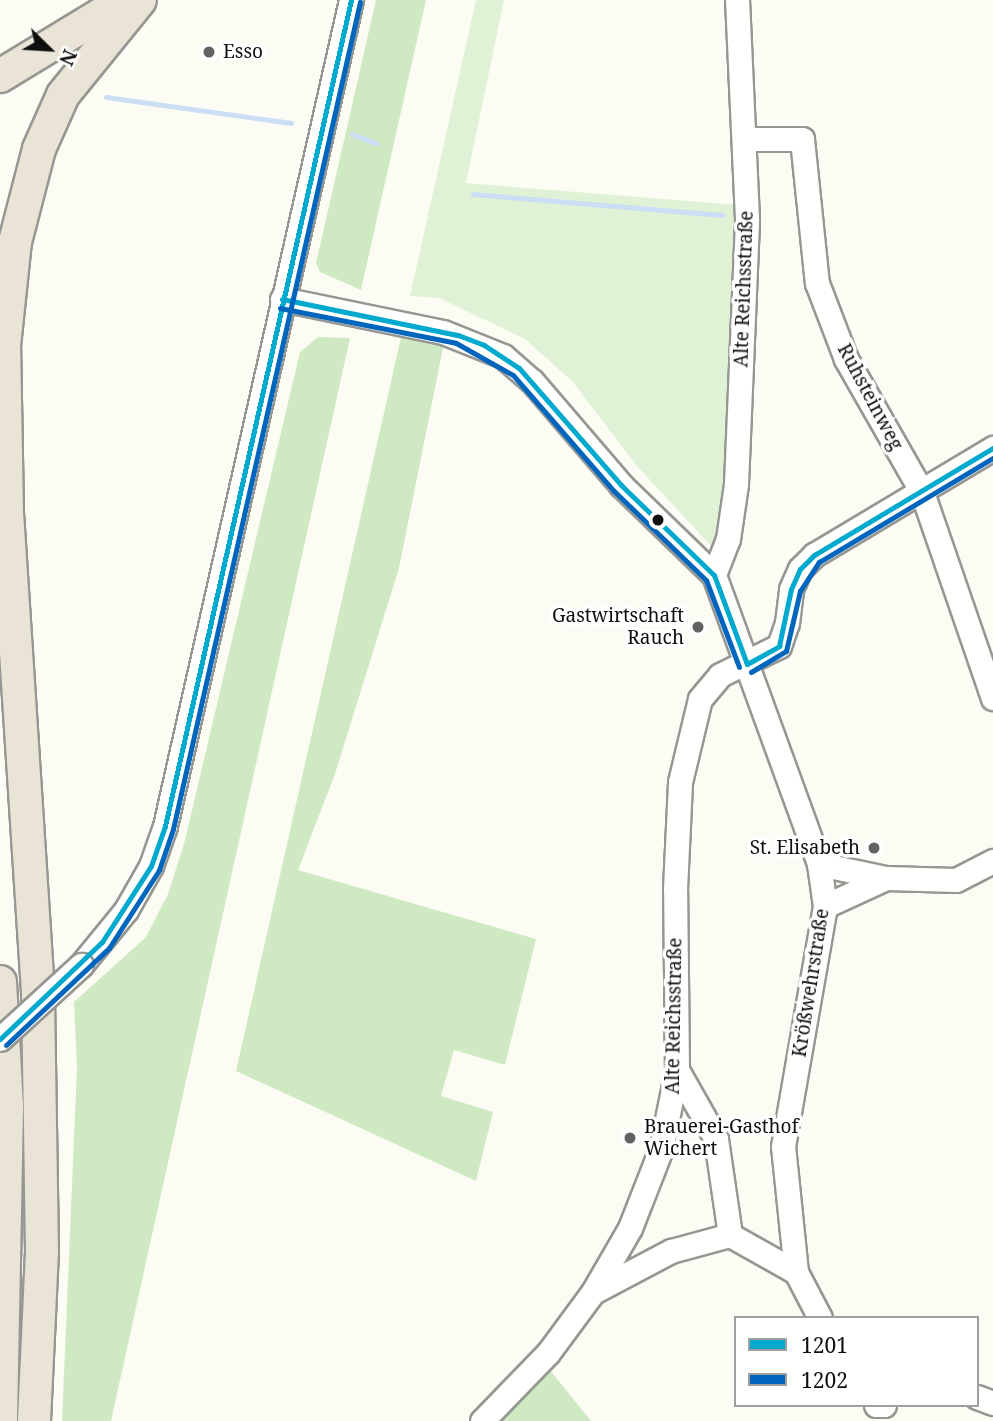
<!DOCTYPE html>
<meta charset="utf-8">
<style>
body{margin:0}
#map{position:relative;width:993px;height:1421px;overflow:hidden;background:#fcfcf5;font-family:"Noto Serif",serif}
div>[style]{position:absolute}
.green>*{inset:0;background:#e0f2d5}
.forest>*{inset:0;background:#cfeac3}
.stream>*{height:5px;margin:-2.5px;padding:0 2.5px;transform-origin:2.5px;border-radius:2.5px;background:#cbdef6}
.roads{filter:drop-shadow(2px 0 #969693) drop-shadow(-2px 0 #969693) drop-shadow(0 2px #969693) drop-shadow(0 -2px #969693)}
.minor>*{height:23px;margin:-11.5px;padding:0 11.5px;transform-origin:11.5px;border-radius:11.5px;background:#fffffe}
.highway>*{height:32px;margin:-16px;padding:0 16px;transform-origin:16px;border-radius:16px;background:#eae4d6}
.bridges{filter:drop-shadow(2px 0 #969693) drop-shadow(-2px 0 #969693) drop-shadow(0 2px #969693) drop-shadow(0 -2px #969693)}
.minor-bridge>*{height:23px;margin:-11.5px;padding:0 11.5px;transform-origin:11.5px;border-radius:11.5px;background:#fffffe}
.bus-1>*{height:5px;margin:-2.5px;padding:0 2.5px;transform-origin:2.5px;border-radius:2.5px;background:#00a9ce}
.bus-2>*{height:5px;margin:-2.5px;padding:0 2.5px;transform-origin:2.5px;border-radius:2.5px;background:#0065bd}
.dots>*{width:19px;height:19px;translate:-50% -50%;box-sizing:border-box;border:4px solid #fff;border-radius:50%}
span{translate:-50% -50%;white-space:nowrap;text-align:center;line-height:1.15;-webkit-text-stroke:7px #fff;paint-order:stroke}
.poi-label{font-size:19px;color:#0f0f0f}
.left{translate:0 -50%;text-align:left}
.right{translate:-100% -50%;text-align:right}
.street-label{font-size:19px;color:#0f0f0f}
.legend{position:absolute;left:734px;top:1316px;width:245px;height:91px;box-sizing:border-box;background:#fff;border:2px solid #9f9f9f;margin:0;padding:9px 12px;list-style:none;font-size:21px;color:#0f0f0f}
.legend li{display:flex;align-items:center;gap:14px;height:35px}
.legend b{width:35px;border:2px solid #9f9f9f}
.north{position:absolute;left:14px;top:14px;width:70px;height:70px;-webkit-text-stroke:5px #fff;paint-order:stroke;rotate:114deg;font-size:19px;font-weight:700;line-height:28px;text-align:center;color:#0f0f0f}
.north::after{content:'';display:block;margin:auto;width:24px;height:32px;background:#0f0f0f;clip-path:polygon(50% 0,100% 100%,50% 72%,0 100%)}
</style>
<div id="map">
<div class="green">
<i style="clip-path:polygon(476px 0,504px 0,466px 183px,737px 205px,722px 519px,712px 547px,637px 466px,572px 381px,525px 339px,439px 298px,410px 296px)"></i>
</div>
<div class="forest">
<i style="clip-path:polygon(376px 0,426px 0,361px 290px,320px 272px,316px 263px)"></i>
<i style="clip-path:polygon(318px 337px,350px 338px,111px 1421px,62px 1421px,77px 1067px,74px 1002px,146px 937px,168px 894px,184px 844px,300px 352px)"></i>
<i style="clip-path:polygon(401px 337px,444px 343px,399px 568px,335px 774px,298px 870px,536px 939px,505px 1065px,454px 1050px,441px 1096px,493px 1112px,476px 1181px,236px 1071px)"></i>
<i style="clip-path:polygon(546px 1365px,591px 1421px,493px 1421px)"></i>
</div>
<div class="stream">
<i style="left:106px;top:97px;width:187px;rotate:8deg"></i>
<i style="left:352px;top:134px;width:26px;rotate:21deg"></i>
<i style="left:473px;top:194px;width:250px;rotate:4.8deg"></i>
</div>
<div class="roads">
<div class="minor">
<i style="left:747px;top:139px;width:55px"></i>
<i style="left:802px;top:139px;width:145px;rotate:84.1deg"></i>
<i style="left:817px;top:283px;width:81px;rotate:69.1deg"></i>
<i style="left:846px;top:359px;width:153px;rotate:60.3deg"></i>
<i style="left:922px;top:492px;width:218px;rotate:71deg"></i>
<i style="left:282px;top:299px;width:164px;rotate:11.6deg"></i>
<i style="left:443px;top:332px;width:65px;rotate:21.8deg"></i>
<i style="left:503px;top:356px;width:38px;rotate:41deg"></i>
<i style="left:532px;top:381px;width:137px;rotate:49.4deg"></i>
<i style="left:621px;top:485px;width:129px;rotate:44.1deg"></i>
<i style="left:714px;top:575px;width:307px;rotate:70deg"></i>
<i style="left:819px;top:864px;width:42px;rotate:81.9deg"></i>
<i style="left:825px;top:906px;width:244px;rotate:99.9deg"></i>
<i style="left:783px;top:1146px;width:127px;rotate:84.1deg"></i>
<i style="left:796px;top:1272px;width:52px;rotate:62.4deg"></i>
<i style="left:714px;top:575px;width:39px;rotate:-69deg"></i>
<i style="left:728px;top:539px;width:56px;rotate:-81.7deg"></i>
<i style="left:736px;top:484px;width:265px;rotate:-87.6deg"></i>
<i style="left:747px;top:219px;width:219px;rotate:-92.6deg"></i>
<i style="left:819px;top:864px;width:68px;rotate:11.8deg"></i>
<i style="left:825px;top:906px;width:67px;rotate:-24.7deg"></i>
<i style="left:886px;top:878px;width:70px;rotate:1.6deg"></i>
<i style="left:956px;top:880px;width:42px;rotate:-27.2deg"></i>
<i style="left:81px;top:965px;width:71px;rotate:-50.7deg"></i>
<i style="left:126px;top:910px;width:51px;rotate:-60.4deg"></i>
<i style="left:151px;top:866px;width:42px;rotate:-70.7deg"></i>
<i style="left:165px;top:826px;width:847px;rotate:-77.31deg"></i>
<i style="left:677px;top:1070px;width:79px;rotate:60.5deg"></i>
<i style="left:716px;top:1139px;width:97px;rotate:81.7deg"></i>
<i style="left:730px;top:1235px;width:76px;rotate:29.3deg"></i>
<i style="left:595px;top:1291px;width:86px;rotate:-27.8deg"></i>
<i style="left:671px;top:1251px;width:61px;rotate:-15.2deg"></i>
<i style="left:977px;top:1397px;width:17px;rotate:21deg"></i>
<i style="left:876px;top:1405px;width:8px"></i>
<i style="left:482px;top:1421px;width:95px;rotate:-45.9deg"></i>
<i style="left:548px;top:1353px;width:76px;rotate:-53.6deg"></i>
<i style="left:593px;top:1292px;width:74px;rotate:-60deg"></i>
<i style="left:630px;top:1228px;width:85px;rotate:-68.6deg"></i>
<i style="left:661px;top:1149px;width:81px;rotate:-78.6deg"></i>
<i style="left:677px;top:1070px;width:181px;rotate:-90.6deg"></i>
<i style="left:675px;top:889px;width:107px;rotate:-87.3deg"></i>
<i style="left:680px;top:782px;width:85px;rotate:-76.5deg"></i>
<i style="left:700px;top:699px;width:31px;rotate:-50deg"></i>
<i style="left:720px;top:675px;width:66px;rotate:-26.2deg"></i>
<i style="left:779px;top:646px;width:24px;rotate:-71deg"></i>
<i style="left:787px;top:623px;width:34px;rotate:-83deg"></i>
<i style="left:791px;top:589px;width:22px;rotate:-66deg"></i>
<i style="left:800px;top:569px;width:20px;rotate:-45deg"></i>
<i style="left:814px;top:555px;width:209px;rotate:-30.9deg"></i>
</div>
<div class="highway">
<i style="left:0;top:76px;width:146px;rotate:-31.3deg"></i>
<i style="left:0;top:982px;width:125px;rotate:86.8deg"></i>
<i style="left:7px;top:1107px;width:314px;rotate:91.1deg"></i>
<i style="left:34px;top:1421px;width:169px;rotate:-87.3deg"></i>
<i style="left:42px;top:1252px;width:260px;rotate:-90.9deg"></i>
<i style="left:38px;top:992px;width:480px;rotate:-93.7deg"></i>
<i style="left:7px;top:513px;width:167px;rotate:-91deg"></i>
<i style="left:4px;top:346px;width:105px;rotate:-84deg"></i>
<i style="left:15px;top:242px;width:96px;rotate:-75.5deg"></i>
<i style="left:39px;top:149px;width:59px;rotate:-66deg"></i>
<i style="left:63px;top:95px;width:122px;rotate:-51deg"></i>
</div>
</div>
<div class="bridges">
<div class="minor-bridge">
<i style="left:0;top:1039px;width:110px;rotate:-42.4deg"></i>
</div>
</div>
<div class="bus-1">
<i style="left:282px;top:299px;width:180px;rotate:11.6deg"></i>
<i style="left:458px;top:335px;width:28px;rotate:21deg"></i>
<i style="left:484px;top:345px;width:42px;rotate:33.3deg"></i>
<i style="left:519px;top:368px;width:155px;rotate:48.9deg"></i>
<i style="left:621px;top:485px;width:129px;rotate:44.1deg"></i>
<i style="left:714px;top:575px;width:95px;rotate:69.7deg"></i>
<i style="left:747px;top:664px;width:37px;rotate:-29deg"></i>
<i style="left:779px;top:646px;width:58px;rotate:-78.1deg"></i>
<i style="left:791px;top:589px;width:22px;rotate:-66deg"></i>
<i style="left:800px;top:569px;width:20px;rotate:-45deg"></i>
<i style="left:814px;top:555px;width:209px;rotate:-30.9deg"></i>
<i style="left:0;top:1039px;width:141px;rotate:-43.6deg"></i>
<i style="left:102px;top:942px;width:90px;rotate:-57.2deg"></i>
<i style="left:151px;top:866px;width:42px;rotate:-70.7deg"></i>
<i style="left:165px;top:826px;width:847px;rotate:-77.31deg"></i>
</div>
<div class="bus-2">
<i style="left:280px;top:308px;width:179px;rotate:11.2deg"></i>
<i style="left:456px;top:343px;width:65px;rotate:29.3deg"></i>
<i style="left:513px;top:375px;width:154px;rotate:49deg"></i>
<i style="left:614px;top:491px;width:128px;rotate:44.1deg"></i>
<i style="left:706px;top:580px;width:93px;rotate:69.2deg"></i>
<i style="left:751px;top:672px;width:41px;rotate:-31deg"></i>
<i style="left:786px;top:651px;width:62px;rotate:-76.9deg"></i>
<i style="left:800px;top:591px;width:35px;rotate:-57deg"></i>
<i style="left:819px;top:562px;width:203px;rotate:-30.9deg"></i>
<i style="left:6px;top:1045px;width:141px;rotate:-43.3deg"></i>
<i style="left:109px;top:948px;width:93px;rotate:-57.3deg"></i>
<i style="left:159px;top:870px;width:43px;rotate:-71.1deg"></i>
<i style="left:173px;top:829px;width:848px;rotate:-77.26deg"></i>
</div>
<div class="dots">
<i style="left:209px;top:52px;background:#626260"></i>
<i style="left:658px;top:520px;background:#0f0f0f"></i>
<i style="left:698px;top:627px;background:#626260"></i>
<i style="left:874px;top:848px;background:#626260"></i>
<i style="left:630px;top:1138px;background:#626260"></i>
</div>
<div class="poi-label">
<span class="left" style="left:223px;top:52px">Esso</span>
<span class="right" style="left:684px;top:627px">Gastwirtschaft<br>Rauch</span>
<span class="right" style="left:860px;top:848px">St. Elisabeth</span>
<span class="left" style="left:644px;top:1138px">Brauerei-Gasthof<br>Wichert</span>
</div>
<div class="street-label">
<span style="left:744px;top:289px;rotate:-88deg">Alte Reichsstraße</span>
<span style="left:870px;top:397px;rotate:62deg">Ruhsteinweg</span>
<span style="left:811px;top:983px;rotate:-81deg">Krößwehrstraße</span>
<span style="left:674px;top:1016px;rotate:-89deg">Alte Reichsstraße</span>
</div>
<ul class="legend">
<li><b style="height:9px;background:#00a9ce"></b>1201</li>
<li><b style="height:9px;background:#0065bd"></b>1202</li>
</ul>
<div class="north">N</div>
</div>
